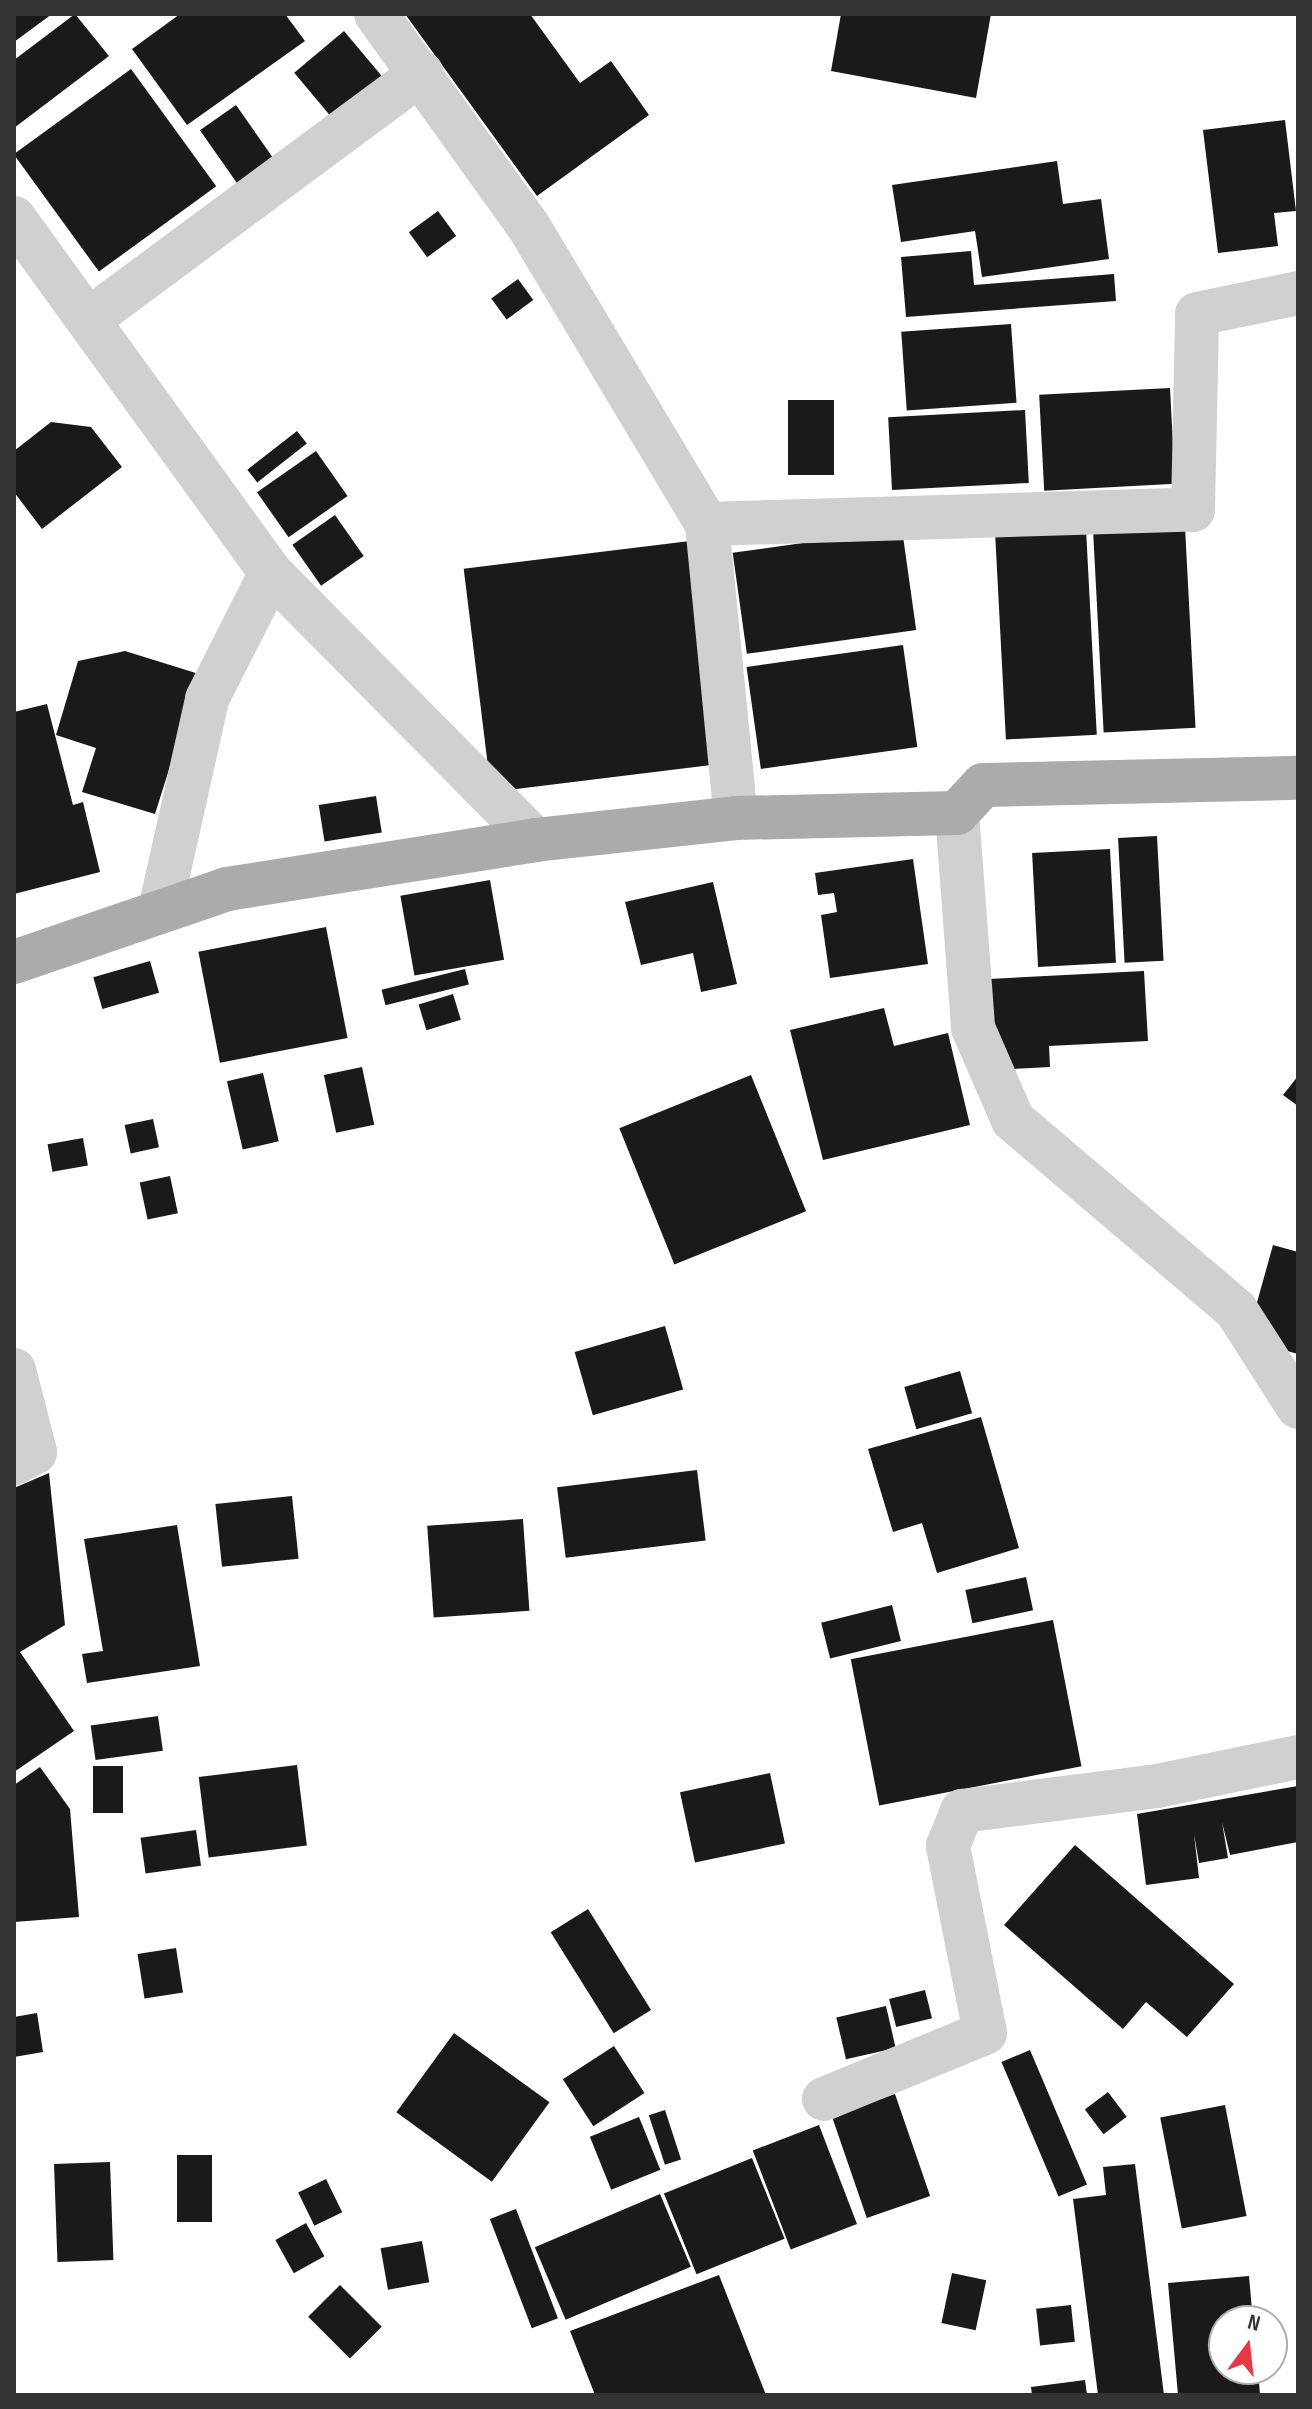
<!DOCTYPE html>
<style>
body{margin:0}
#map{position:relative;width:1312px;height:2409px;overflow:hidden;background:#fff;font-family:"Sofia Sans Condensed",sans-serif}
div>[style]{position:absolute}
.building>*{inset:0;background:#1a1a1a;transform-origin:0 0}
.minor>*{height:44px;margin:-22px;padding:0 22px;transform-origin:22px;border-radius:22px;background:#d0d0d0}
.major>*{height:44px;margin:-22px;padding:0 22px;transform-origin:22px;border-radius:22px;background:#ababab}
span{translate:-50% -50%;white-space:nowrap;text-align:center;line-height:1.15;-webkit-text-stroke:8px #fff;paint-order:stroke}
.frame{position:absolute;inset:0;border:16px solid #333;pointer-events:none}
.north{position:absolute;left:1208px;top:2305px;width:80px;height:80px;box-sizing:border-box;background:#fff;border:2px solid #adadad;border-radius:50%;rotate:15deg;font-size:22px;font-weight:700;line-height:32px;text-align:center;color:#333}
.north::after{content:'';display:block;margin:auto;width:28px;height:36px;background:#e63946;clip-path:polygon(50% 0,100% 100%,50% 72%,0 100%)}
</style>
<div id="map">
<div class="building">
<i style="clip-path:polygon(14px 14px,52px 14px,14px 42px)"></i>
<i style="clip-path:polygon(75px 14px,109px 56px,14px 128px,14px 60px)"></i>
<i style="clip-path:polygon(180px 14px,285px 14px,305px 41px,187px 125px,132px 49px)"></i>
<i style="clip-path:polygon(405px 14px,530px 14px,580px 83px,611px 61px,649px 115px,537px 196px)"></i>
<i style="clip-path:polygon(841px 14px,991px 14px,976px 98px,831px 71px)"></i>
<i style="left:344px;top:31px;width:59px;height:65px;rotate:50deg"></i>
<i style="left:131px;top:69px;width:145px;height:145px;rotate:54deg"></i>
<i style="left:236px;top:105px;width:65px;height:44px;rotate:55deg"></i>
<i style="clip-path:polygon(1285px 120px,1296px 211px,1274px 213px,1278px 246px,1218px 253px,1203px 130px)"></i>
<i style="clip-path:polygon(1057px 161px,1063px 204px,1101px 199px,1109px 259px,982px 277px,975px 231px,901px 242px,892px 185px)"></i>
<i style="left:438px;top:211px;width:31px;height:36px;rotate:54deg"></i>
<i style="clip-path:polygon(971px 251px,974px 285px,1114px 274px,1116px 301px,906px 317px,901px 257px)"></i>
<i style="left:518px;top:279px;width:26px;height:33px;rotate:54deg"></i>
<i style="left:1011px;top:324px;width:79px;height:110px;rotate:86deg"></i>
<i style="left:1170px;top:388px;width:96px;height:131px;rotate:87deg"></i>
<i style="left:788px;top:400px;width:46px;height:75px"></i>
<i style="left:1025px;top:410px;width:73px;height:137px;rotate:87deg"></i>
<i style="clip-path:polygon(51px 422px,91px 427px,122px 467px,42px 529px,14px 492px,14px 451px)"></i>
<i style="left:297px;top:431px;width:16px;height:63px;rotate:52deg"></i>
<i style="left:316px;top:451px;width:55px;height:72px;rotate:55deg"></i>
<i style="left:335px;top:515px;width:50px;height:52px;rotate:55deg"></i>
<i style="left:1185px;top:527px;width:201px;height:92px;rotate:87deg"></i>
<i style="left:902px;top:529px;width:102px;height:171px;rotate:82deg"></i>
<i style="left:1086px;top:529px;width:206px;height:91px;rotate:87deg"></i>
<i style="left:690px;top:541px;width:225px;height:228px;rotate:83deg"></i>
<i style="left:903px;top:645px;width:103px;height:158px;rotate:82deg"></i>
<i style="clip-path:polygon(125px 651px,199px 674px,155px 814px,82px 792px,96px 748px,56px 735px,78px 661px)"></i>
<i style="clip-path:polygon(47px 704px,73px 805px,83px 802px,100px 872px,14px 894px,14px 712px)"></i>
<i style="left:376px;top:796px;width:37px;height:58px;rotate:81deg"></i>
<i style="left:1157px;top:836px;width:125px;height:39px;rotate:87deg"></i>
<i style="left:1110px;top:849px;width:114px;height:78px;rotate:87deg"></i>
<i style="clip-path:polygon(913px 859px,928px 964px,830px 978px,821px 915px,837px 912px,834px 893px,818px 895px,815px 873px)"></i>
<i style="left:490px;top:880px;width:81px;height:91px;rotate:80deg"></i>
<i style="clip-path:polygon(713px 882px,737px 984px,701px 992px,693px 953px,641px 965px,625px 902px)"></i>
<i style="left:326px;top:927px;width:113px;height:130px;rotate:79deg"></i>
<i style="left:150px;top:961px;width:33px;height:59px;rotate:74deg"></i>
<i style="left:465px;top:969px;width:16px;height:86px;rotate:76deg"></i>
<i style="clip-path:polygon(1144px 971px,1148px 1041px,1049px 1046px,1050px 1067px,994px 1070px,989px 979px)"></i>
<i style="left:453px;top:994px;width:27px;height:36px;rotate:73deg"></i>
<i style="clip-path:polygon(884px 1008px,894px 1046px,948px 1033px,970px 1125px,823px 1160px,790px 1030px)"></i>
<i style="left:362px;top:1067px;width:59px;height:39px;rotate:78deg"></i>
<i style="left:263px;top:1073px;width:70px;height:37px;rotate:77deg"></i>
<i style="left:751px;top:1075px;width:147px;height:142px;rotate:68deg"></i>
<i style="clip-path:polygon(1298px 1076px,1298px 1106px,1283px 1095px)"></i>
<i style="left:153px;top:1119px;width:29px;height:29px;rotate:78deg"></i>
<i style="left:83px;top:1138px;width:28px;height:36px;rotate:80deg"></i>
<i style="left:170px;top:1176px;width:38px;height:31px;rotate:78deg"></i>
<i style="clip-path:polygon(1273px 1245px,1298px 1252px,1298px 1354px,1273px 1347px,1256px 1306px)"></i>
<i style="left:665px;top:1326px;width:66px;height:94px;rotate:74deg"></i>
<i style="left:960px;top:1371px;width:44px;height:58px;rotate:74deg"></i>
<i style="clip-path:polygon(981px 1417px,1019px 1548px,937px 1573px,922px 1523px,893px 1532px,868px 1449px)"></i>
<i style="left:697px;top:1470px;width:71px;height:141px;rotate:83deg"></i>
<i style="clip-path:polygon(49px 1473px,65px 1625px,20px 1652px,74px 1731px,14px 1772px,14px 1488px)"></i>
<i style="left:292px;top:1496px;width:63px;height:77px;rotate:84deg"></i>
<i style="left:523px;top:1519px;width:92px;height:96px;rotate:86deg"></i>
<i style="clip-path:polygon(177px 1525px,200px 1666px,87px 1683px,82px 1654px,103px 1651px,84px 1539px)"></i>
<i style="left:1026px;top:1577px;width:34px;height:62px;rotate:78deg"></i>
<i style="left:892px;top:1605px;width:37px;height:73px;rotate:76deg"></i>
<i style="left:1053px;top:1620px;width:149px;height:206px;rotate:79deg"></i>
<i style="left:158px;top:1716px;width:35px;height:68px;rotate:82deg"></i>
<i style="left:297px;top:1765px;width:81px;height:99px;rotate:83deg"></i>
<i style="left:93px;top:1766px;width:30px;height:47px"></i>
<i style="clip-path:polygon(40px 1767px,70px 1809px,79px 1917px,14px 1922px,14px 1785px)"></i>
<i style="left:770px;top:1773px;width:72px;height:92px;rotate:78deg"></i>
<i style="clip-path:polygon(1298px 1786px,1298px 1842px,1230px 1855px,1222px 1822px,1228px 1858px,1199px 1863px,1194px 1834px,1199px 1878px,1146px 1885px,1137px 1814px)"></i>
<i style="left:196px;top:1830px;width:36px;height:56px;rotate:82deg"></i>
<i style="clip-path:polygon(1075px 1845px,1234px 1984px,1187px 2037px,1146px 2002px,1123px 2029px,1004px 1925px)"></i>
<i style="left:588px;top:1909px;width:119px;height:44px;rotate:58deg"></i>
<i style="left:176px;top:1948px;width:45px;height:39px;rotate:81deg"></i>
<i style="left:925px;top:1990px;width:29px;height:37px;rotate:76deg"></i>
<i style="left:886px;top:2006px;width:43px;height:51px;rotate:77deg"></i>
<i style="clip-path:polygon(37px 2013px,43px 2052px,14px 2057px,14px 2017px)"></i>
<i style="left:454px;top:2033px;width:118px;height:98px;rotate:36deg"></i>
<i style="left:614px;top:2046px;width:56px;height:61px;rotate:57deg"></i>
<i style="left:1030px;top:2050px;width:146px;height:31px;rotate:67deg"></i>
<i style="left:1108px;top:2092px;width:31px;height:29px;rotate:53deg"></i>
<i style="left:895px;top:2094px;width:108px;height:67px;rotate:71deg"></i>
<i style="left:1225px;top:2105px;width:113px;height:66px;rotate:79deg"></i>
<i style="left:665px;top:2110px;width:52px;height:17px;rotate:72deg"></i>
<i style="left:639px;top:2117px;width:57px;height:53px;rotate:68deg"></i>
<i style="left:819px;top:2125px;width:106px;height:71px;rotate:69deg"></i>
<i style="left:177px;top:2155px;width:35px;height:67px"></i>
<i style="left:752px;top:2158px;width:87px;height:95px;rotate:68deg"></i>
<i style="left:110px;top:2162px;width:98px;height:56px;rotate:88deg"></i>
<i style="clip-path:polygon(1135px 2164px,1164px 2395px,1098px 2395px,1073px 2199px,1106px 2195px,1103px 2167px)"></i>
<i style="left:326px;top:2179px;width:37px;height:31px;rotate:64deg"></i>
<i style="left:660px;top:2194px;width:79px;height:136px;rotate:67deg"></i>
<i style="left:516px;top:2209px;width:117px;height:28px;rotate:69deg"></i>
<i style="left:306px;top:2223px;width:38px;height:35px;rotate:61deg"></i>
<i style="left:422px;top:2241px;width:42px;height:42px;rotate:80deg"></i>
<i style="left:952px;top:2273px;width:35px;height:51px;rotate:12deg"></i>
<i style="clip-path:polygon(719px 2275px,766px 2395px,595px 2395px,570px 2331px)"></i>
<i style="clip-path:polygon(1249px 2276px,1253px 2321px,1224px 2321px,1224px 2369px,1258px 2369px,1260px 2395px,1178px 2395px,1168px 2283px)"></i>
<i style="left:340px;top:2285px;width:59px;height:45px;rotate:45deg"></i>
<i style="left:1071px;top:2305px;width:37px;height:35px;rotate:84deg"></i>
<i style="clip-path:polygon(1085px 2380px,1087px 2395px,1032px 2395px,1031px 2387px)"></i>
</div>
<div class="minor">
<i style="left:376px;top:14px;width:262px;rotate:54.3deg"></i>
<i style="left:529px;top:227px;width:346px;rotate:59.1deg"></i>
<i style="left:707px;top:524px;width:295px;rotate:84.4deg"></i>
<i style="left:14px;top:218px;width:438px;rotate:54.1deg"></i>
<i style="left:271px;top:573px;width:375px;rotate:45.3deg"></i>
<i style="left:88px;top:320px;width:415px;rotate:-36.5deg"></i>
<i style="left:707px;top:524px;width:486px;rotate:-1.7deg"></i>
<i style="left:1193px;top:510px;width:196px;rotate:-88.8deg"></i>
<i style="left:1197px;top:314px;width:103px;rotate:-11.7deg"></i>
<i style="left:957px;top:813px;width:216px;rotate:85.7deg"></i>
<i style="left:973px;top:1028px;width:100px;rotate:66.5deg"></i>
<i style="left:1013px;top:1120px;width:293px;rotate:40.4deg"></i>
<i style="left:1236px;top:1310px;width:115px;rotate:57.4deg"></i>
<i style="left:160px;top:910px;width:216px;rotate:-77.4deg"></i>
<i style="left:207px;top:699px;width:141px;rotate:-63.1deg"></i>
<i style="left:14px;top:1370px;width:85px;rotate:75.6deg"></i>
<i style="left:35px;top:1452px;width:24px;rotate:152deg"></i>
<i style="left:824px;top:2099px;width:174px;rotate:-22.3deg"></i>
<i style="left:985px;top:2033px;width:191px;rotate:-101.2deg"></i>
<i style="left:948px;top:1846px;width:38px;rotate:-68deg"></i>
<i style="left:962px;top:1811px;width:197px;rotate:-7.3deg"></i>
<i style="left:1157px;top:1786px;width:144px;rotate:-11.6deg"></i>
</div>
<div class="major">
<i style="left:14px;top:962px;width:225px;rotate:-18.9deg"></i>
<i style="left:227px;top:889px;width:312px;rotate:-9deg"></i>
<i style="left:535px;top:840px;width:202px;rotate:-6.2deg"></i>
<i style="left:736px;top:818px;width:221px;rotate:-1.3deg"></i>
<i style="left:957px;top:813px;width:38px;rotate:-47deg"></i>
<i style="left:983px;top:785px;width:315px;rotate:-1.3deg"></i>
</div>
<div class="frame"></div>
<div class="north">N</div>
</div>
